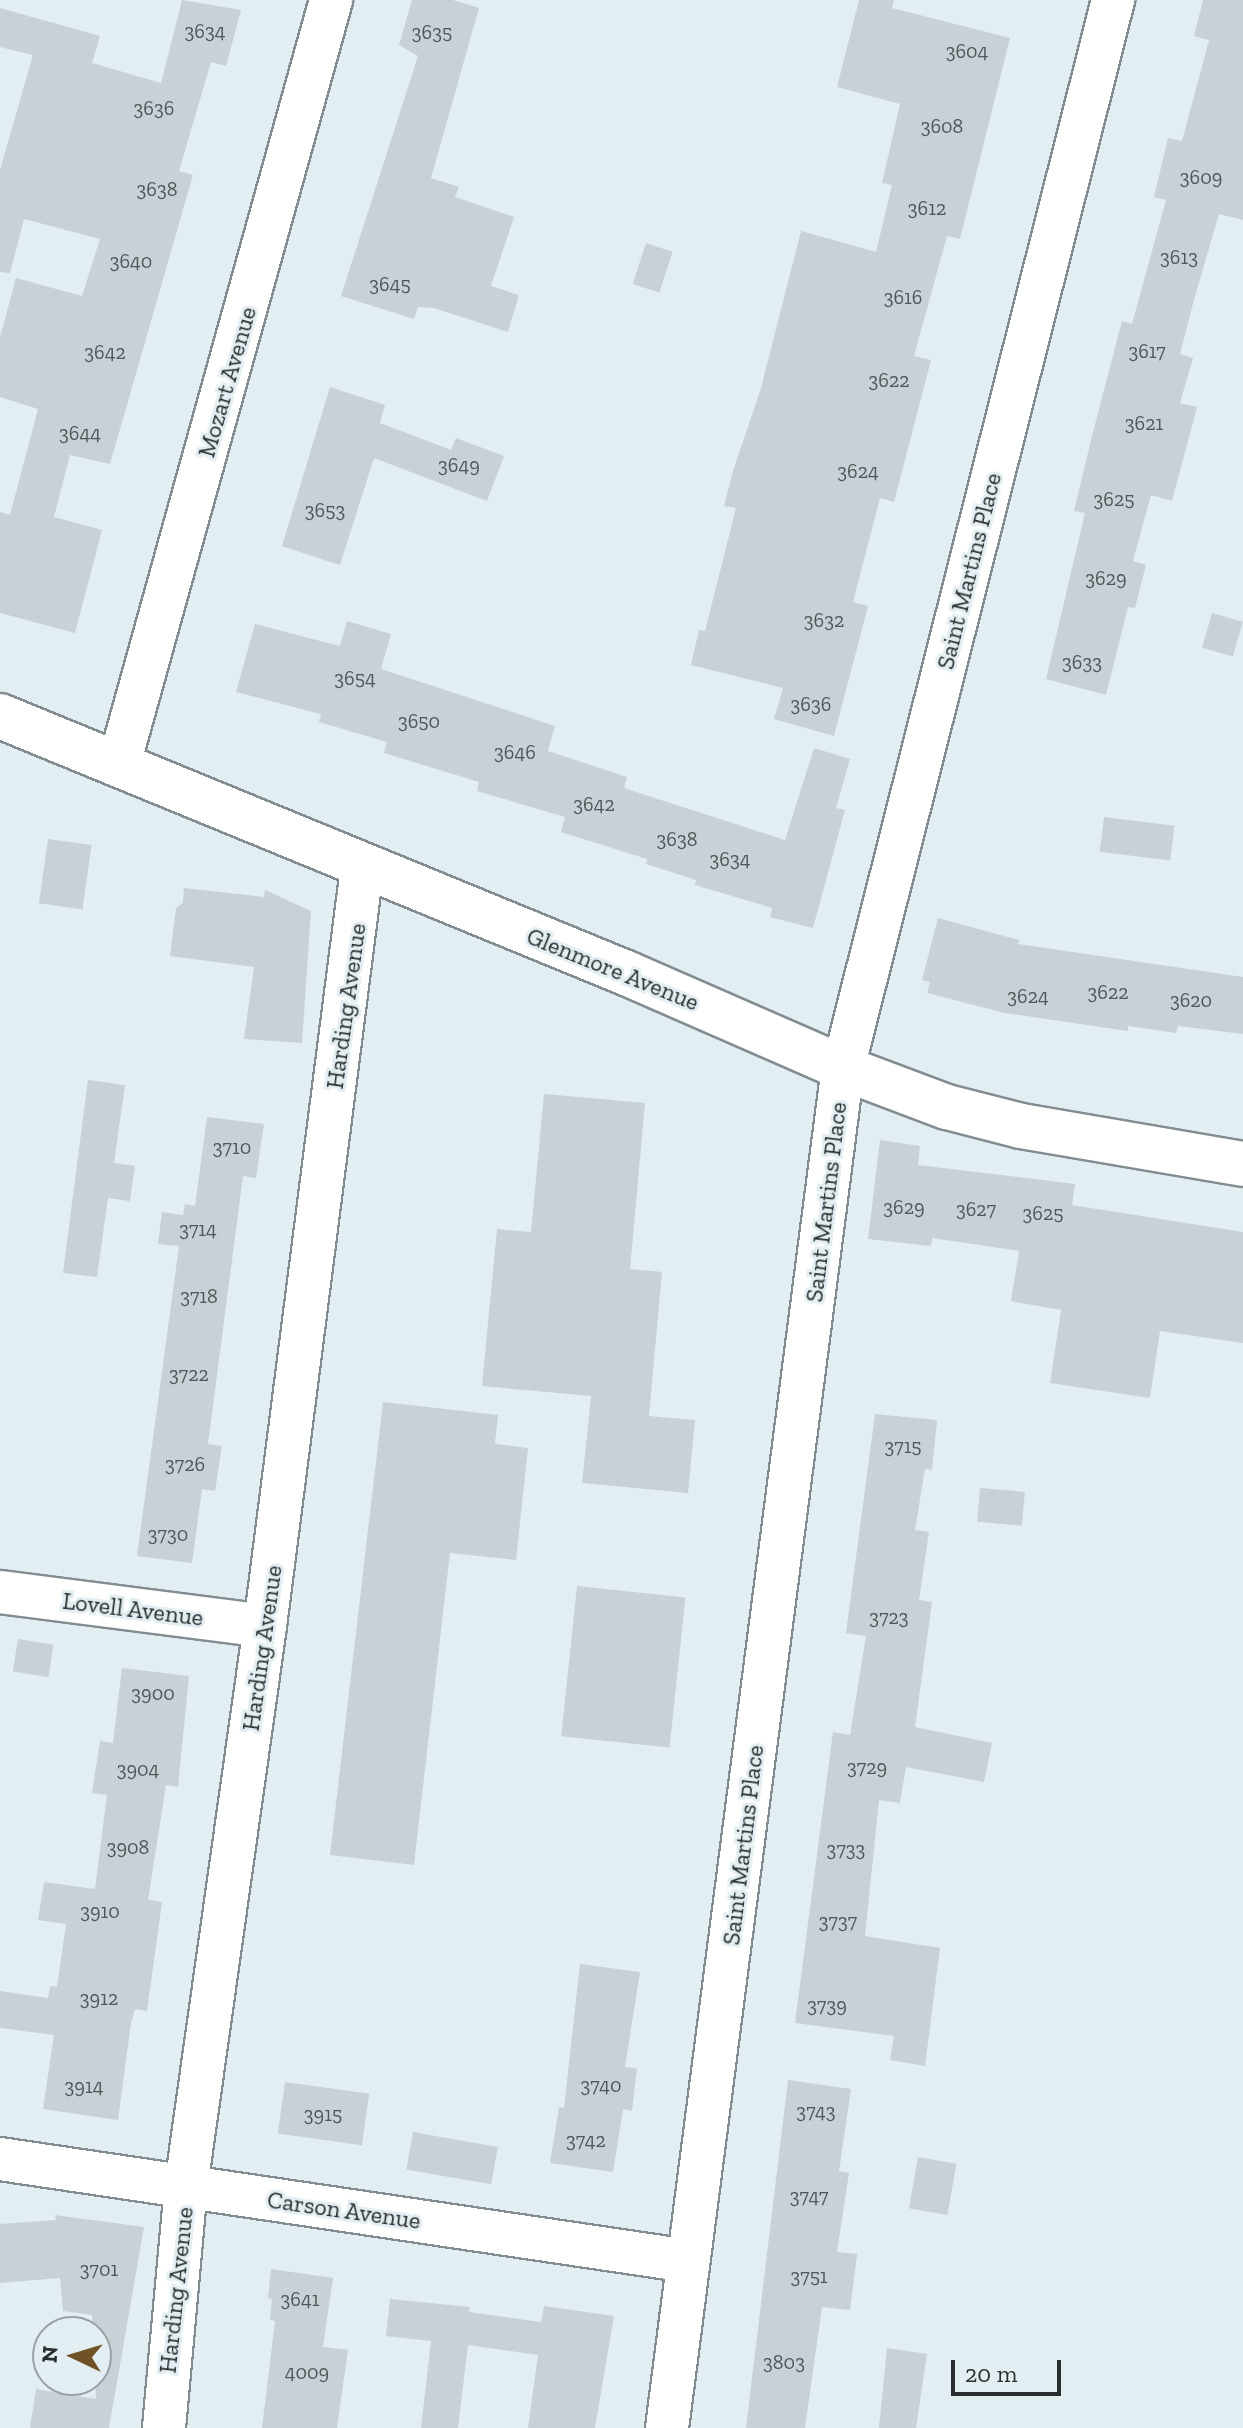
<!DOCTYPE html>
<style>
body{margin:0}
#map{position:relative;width:1243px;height:2428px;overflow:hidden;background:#e3eef2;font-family:"Zilla Slab",serif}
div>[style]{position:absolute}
.building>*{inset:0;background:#c7d1d6;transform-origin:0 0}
.roads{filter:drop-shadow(2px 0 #838d91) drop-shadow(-2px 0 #838d91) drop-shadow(0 2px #838d91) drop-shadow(0 -2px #838d91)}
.minor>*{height:42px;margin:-21px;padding:0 21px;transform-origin:21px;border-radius:21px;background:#fff}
.tertiary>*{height:44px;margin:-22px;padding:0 22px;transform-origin:22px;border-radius:22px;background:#fff}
span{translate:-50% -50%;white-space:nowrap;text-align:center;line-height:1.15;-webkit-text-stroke:6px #e3eef2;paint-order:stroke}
.number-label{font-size:20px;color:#505659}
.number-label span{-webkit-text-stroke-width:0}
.street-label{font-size:24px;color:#292d2f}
.north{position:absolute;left:32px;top:2316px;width:80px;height:80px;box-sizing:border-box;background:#e3eef2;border:2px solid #99a1a4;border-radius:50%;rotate:274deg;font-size:22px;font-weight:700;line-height:32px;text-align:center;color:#292d2f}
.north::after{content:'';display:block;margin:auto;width:28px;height:36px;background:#6f5226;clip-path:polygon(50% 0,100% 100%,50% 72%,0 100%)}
.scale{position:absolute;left:951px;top:2360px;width:110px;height:36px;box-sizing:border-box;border:4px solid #292d2f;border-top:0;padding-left:10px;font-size:24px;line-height:28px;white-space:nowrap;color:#292d2f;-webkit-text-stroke:6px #e3eef2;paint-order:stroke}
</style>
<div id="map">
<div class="building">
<i style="clip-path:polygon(182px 0,241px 10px,226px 66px,211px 62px,179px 171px,193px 175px,110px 464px,70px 455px,54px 517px,102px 530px,75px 633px,0 613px,0 512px,10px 515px,38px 409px,0 397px,0 337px,16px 278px,82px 296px,100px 239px,24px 219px,10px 273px,0 272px,0 170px,33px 55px,0 47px,0 8px,100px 36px,92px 63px,161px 83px)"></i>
<i style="clip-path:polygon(412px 0,453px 0,479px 8px,431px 178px,459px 187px,455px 197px,514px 217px,491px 286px,519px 295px,508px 332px,434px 308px,418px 307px,414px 319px,341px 296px,418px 56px,399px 45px)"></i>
<i style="clip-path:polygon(859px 0,894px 0,892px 8px,1010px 38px,960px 239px,947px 236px,914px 356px,931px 360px,894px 502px,880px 498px,853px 602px,868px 606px,834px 736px,774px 719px,783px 688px,691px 665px,699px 630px,705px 631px,736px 508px,724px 506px,733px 471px,761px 388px,801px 231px,876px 252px,892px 185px,882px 183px,900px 104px,837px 87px)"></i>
<i style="clip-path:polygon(1203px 0,1243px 0,1243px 220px,1219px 214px,1195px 296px,1180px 354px,1193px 358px,1180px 403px,1197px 407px,1172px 501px,1151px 495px,1133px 561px,1146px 565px,1135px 608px,1128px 607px,1106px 695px,1046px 679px,1085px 513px,1074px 511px,1091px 440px,1122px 321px,1132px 324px,1166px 200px,1154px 197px,1168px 138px,1182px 141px,1209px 40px,1194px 36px)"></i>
<i style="left:646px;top:243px;width:28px;height:43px;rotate:18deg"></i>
<i style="clip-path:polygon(330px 387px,385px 405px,380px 423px,451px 450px,456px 438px,504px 456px,487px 501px,374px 458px,340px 565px,282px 546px)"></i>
<i style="left:1212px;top:613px;width:32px;height:36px;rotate:16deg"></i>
<i style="clip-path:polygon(347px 621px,391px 634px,381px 669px,555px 726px,548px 751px,627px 777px,624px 788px,785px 840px,814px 748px,850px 759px,836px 808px,845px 810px,813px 928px,770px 917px,772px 908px,695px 885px,696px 880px,646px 864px,647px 859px,561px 832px,565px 817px,477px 791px,479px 782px,384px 753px,387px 742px,319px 722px,321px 714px,236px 692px,255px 624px,340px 646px)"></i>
<i style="left:1104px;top:817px;width:71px;height:35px;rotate:7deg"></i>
<i style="left:48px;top:839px;width:44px;height:65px;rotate:8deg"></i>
<i style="clip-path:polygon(184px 888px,264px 897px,265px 890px,311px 911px,302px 1043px,244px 1039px,254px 967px,170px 956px,176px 908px,183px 903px)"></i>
<i style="clip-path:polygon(938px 918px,1019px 940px,1018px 944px,1243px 977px,1243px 1034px,1178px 1026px,1176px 1033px,1128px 1026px,1128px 1031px,1005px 1013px,927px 993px,930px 982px,922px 980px)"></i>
<i style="clip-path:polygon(88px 1080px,125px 1085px,114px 1163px,135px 1166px,130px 1201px,108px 1198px,97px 1277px,63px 1273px)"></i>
<i style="clip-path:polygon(544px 1094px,645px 1103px,630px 1269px,662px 1272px,649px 1416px,695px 1420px,688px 1493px,582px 1483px,591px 1396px,482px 1386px,497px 1229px,531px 1232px)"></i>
<i style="clip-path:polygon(207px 1117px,264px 1124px,256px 1178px,243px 1176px,208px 1444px,222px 1446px,215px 1491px,202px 1489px,192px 1563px,137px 1556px,179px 1246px,158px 1244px,162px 1212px,183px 1215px,185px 1204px,195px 1206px)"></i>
<i style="clip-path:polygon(880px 1140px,920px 1146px,918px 1165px,1075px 1184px,1072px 1205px,1243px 1232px,1243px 1343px,1160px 1331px,1150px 1398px,1050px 1383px,1061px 1310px,1011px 1301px,1019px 1251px,932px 1238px,931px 1246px,868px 1239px)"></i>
<i style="clip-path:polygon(383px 1402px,498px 1415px,495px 1444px,528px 1448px,516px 1560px,450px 1553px,414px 1865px,330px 1855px)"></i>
<i style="clip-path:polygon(875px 1414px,937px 1420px,932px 1470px,925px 1469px,915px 1530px,929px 1532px,919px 1600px,932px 1602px,915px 1727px,992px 1743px,984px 1782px,906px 1767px,900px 1803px,879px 1800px,865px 1936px,940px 1948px,925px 2066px,890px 2060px,894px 2036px,795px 2023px,833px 1732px,850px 1735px,866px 1636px,846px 1633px)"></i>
<i style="left:980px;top:1488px;width:45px;height:34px;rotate:5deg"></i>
<i style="left:577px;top:1586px;width:109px;height:151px;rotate:6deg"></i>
<i style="left:18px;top:1639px;width:36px;height:33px;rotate:9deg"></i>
<i style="clip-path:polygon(122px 1668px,189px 1676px,178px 1787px,166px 1785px,148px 1900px,162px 1902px,147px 2011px,135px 2009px,131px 2023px,118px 2120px,43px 2109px,54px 2035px,0 2028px,0 1991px,48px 1998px,50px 1986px,57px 1987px,66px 1924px,38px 1920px,44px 1882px,95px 1889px,107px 1795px,92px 1793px,100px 1741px,113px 1743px)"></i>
<i style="clip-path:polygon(580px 1964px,640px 1972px,625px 2067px,637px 2068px,632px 2111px,623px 2109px,613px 2172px,550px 2163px,559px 2107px,564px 2108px)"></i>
<i style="clip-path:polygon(788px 2080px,851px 2089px,839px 2171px,849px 2173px,837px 2252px,857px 2254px,850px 2310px,822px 2307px,805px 2428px,746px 2428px)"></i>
<i style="left:285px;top:2082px;width:85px;height:52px;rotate:8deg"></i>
<i style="left:413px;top:2132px;width:86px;height:38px;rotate:10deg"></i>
<i style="left:918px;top:2157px;width:39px;height:52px;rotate:10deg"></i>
<i style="clip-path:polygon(55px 2215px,144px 2227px,109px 2428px,30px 2428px,36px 2389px,96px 2399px,92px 2315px,63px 2311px,60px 2278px,0 2283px,0 2224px,56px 2220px)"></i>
<i style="clip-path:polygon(271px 2269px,333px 2278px,323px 2347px,348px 2350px,337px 2428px,262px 2428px,275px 2321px,270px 2320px,272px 2299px,268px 2298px)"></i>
<i style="clip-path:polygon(390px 2299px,470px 2307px,469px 2312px,541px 2322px,544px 2306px,614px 2316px,595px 2428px,528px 2428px,538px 2355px,468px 2345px,458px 2428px,421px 2428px,431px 2341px,386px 2336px)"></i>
<i style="clip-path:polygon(887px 2348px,927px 2354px,916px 2428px,879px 2428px)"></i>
</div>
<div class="roads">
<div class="minor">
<i style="left:119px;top:764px;width:793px;rotate:-74.49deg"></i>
<i style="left:0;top:1592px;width:267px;rotate:7.3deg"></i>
<i style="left:0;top:2159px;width:696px;rotate:8.43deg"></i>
<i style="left:164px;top:2428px;width:243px;rotate:-84.8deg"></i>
<i style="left:186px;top:2186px;width:566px;rotate:-81.97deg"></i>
<i style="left:265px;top:1626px;width:763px;rotate:-82.7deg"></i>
<i style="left:667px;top:2428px;width:1371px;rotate:-82.63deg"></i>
<i style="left:843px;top:1068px;width:1102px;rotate:-75.81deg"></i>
</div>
<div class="tertiary">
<i style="left:0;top:716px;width:677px;rotate:22.32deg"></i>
<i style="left:626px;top:973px;width:237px;rotate:23.6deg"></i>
<i style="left:843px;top:1068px;width:111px;rotate:20.6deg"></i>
<i style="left:947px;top:1107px;width:76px;rotate:14.4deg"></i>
<i style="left:1021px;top:1126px;width:225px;rotate:9.7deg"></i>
</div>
</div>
<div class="number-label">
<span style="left:205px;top:31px">3634</span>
<span style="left:432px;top:32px">3635</span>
<span style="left:967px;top:51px">3604</span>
<span style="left:154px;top:108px">3636</span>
<span style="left:942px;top:126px">3608</span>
<span style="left:1201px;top:177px">3609</span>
<span style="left:157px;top:189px">3638</span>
<span style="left:927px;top:208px">3612</span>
<span style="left:1179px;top:257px">3613</span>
<span style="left:131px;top:261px">3640</span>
<span style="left:390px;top:284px">3645</span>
<span style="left:903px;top:297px">3616</span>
<span style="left:1147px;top:351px">3617</span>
<span style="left:105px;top:352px">3642</span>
<span style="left:889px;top:380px">3622</span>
<span style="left:1144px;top:423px">3621</span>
<span style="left:80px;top:433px">3644</span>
<span style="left:459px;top:465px">3649</span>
<span style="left:858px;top:471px">3624</span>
<span style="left:1114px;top:499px">3625</span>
<span style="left:325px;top:510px">3653</span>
<span style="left:1106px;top:578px">3629</span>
<span style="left:824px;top:620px">3632</span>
<span style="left:1082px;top:662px">3633</span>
<span style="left:355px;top:678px">3654</span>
<span style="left:811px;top:704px">3636</span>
<span style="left:419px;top:721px">3650</span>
<span style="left:515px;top:752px">3646</span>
<span style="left:594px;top:804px">3642</span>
<span style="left:677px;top:839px">3638</span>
<span style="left:730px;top:859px">3634</span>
<span style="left:1108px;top:992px">3622</span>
<span style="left:1028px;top:996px">3624</span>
<span style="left:1191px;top:1000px">3620</span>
<span style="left:232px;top:1147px">3710</span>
<span style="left:904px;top:1207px">3629</span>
<span style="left:976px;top:1209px">3627</span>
<span style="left:1043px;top:1213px">3625</span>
<span style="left:198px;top:1229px">3714</span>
<span style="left:199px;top:1296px">3718</span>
<span style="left:189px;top:1374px">3722</span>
<span style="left:903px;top:1446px">3715</span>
<span style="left:185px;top:1464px">3726</span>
<span style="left:168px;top:1534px">3730</span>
<span style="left:889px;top:1617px">3723</span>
<span style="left:153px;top:1693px">3900</span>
<span style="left:867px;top:1767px">3729</span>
<span style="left:138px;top:1769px">3904</span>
<span style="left:128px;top:1847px">3908</span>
<span style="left:846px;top:1849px">3733</span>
<span style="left:100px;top:1911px">3910</span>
<span style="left:838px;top:1921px">3737</span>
<span style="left:99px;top:1998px">3912</span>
<span style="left:827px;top:2005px">3739</span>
<span style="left:601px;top:2085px">3740</span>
<span style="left:84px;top:2086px">3914</span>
<span style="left:816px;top:2111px">3743</span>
<span style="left:323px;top:2114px">3915</span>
<span style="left:586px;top:2140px">3742</span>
<span style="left:809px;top:2196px">3747</span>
<span style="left:99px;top:2269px">3701</span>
<span style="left:809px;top:2276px">3751</span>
<span style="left:300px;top:2299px">3641</span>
<span style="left:784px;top:2362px">3803</span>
<span style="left:307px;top:2372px">4009</span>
</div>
<div class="street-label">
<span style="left:227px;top:382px;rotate:-74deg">Mozart Avenue</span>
<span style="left:969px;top:571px;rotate:-76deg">Saint Martins Place</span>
<span style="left:613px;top:969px;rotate:22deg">Glenmore Avenue</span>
<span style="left:346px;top:1006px;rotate:-82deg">Harding Avenue</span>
<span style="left:826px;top:1202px;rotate:-83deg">Saint Martins Place</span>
<span style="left:133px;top:1609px;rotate:7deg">Lovell Avenue</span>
<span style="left:262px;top:1648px;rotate:-82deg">Harding Avenue</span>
<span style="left:743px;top:1845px;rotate:-83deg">Saint Martins Place</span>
<span style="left:344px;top:2210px;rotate:8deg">Carson Avenue</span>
<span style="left:176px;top:2290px;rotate:-84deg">Harding Avenue</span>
</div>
<div class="north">N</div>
<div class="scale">20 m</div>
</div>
